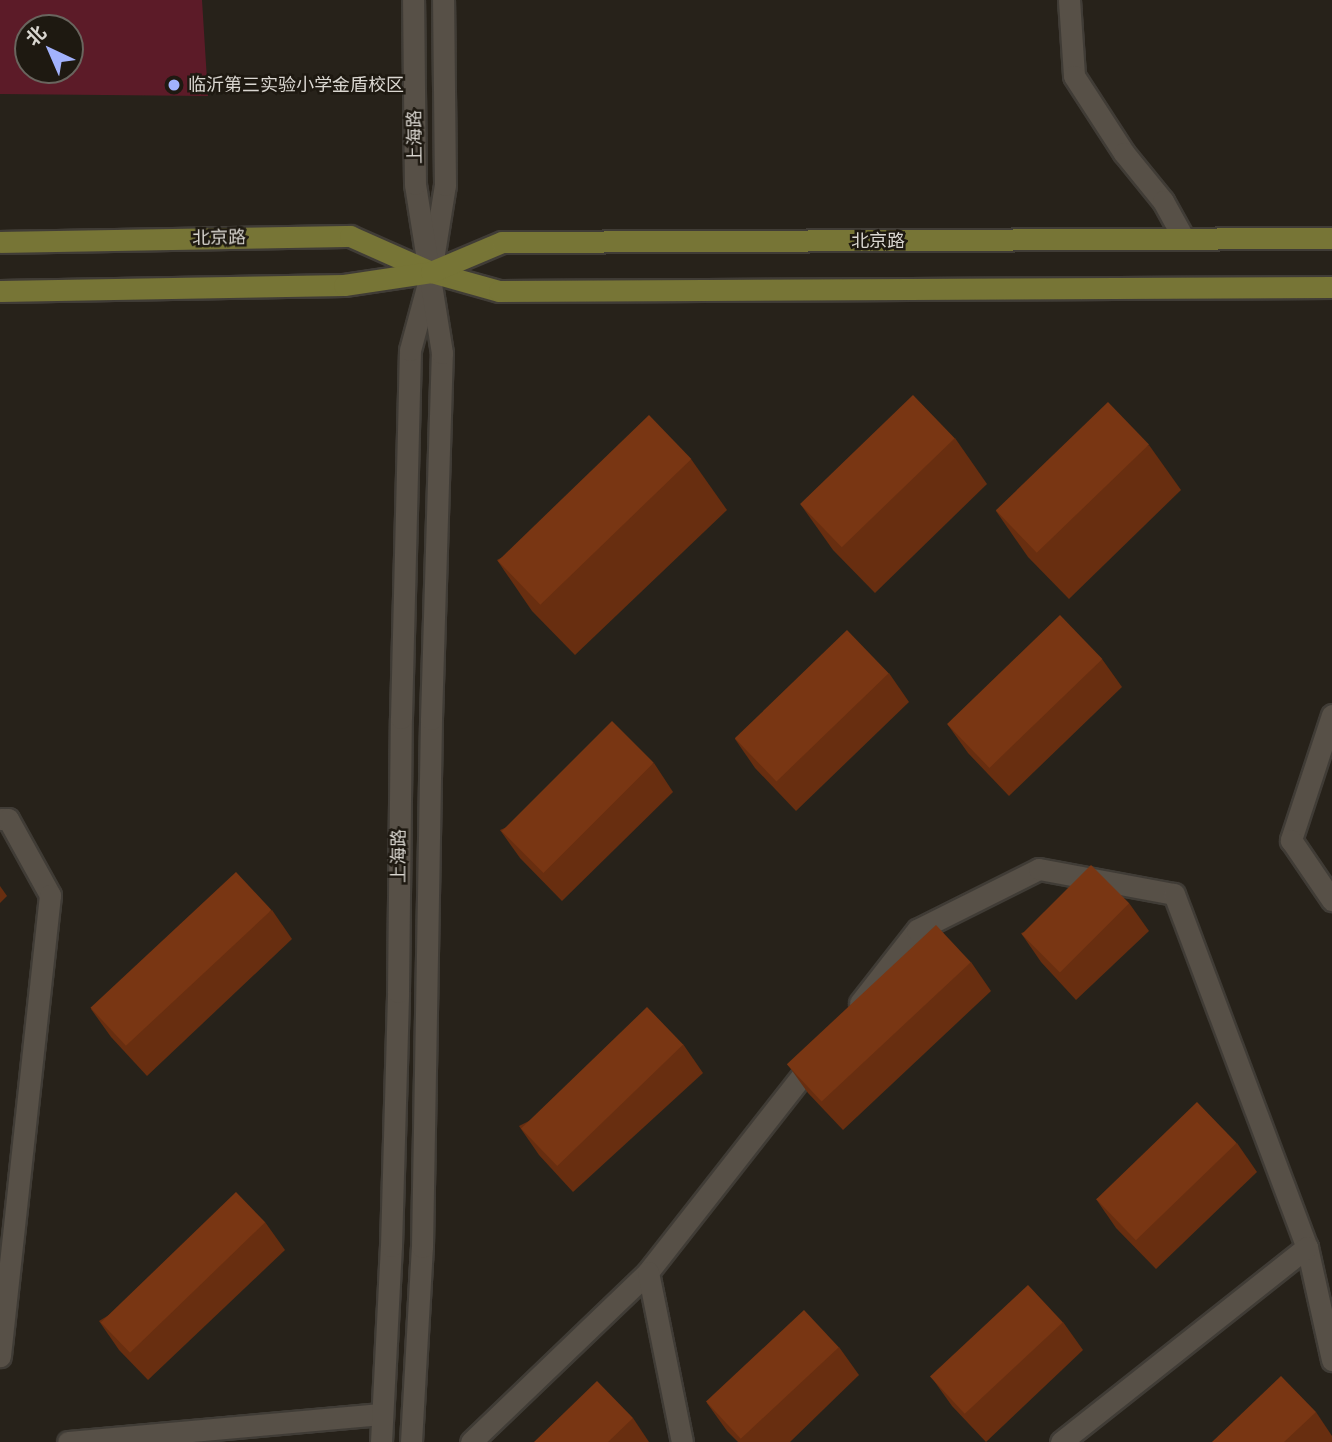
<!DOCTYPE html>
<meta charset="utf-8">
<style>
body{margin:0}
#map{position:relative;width:1332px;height:1442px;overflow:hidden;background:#27221a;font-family:"Archivo Narrow","Noto Sans SC",sans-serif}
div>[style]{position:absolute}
.green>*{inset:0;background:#5c1b28}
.roads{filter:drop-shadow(2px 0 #403c36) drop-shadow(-2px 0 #403c36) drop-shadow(0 2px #403c36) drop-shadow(0 -2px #403c36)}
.minor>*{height:21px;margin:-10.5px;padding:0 10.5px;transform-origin:10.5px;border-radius:10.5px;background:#575047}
.major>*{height:21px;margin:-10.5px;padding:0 10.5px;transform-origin:10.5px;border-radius:10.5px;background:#777536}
.wall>*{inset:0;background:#682e10}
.building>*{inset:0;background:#793613;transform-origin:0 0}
.dots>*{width:19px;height:19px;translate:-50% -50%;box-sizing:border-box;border:4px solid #1e1911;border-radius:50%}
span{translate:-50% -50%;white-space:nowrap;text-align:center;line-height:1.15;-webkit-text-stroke:5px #1e1911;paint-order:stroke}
.poi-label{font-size:18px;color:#dad7d1}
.left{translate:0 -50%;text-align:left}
.street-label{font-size:18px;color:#dad7d1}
.north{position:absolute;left:14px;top:14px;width:70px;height:70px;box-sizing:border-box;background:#1e1911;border:2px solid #69655e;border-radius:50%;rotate:316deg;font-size:19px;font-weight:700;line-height:28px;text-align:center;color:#dad7d1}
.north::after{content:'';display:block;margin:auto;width:24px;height:32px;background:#a2b2fd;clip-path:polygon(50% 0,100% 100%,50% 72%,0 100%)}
</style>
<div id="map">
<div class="green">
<i style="clip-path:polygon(evenodd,0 0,202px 0,208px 96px,0 94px,0 0,28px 28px,70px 28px,70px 70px,28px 70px,28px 28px)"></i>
</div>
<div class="roads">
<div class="minor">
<i style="left:1069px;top:0;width:76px;rotate:86.2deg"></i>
<i style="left:1074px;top:76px;width:92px;rotate:57deg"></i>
<i style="left:1124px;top:153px;width:62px;rotate:50.9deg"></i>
<i style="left:1163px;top:201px;width:43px;rotate:61.1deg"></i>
<i style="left:1332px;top:715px;width:132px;rotate:108.2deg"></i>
<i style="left:1291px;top:840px;width:73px;rotate:55.7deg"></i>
<i style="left:0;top:819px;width:8px"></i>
<i style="left:8px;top:819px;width:87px;rotate:61.1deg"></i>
<i style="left:50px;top:895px;width:464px;rotate:96.2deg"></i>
<i style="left:860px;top:1003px;width:93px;rotate:-52deg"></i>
<i style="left:917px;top:930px;width:136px;rotate:-26.6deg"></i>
<i style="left:1039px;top:869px;width:137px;rotate:10.5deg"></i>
<i style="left:1174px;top:894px;width:377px;rotate:69.4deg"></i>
<i style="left:1307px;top:1247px;width:116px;rotate:77.5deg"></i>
<i style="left:648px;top:1272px;width:272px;rotate:-51.9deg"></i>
<i style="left:68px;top:1442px;width:315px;rotate:-5.1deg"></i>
<i style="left:381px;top:1442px;width:196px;rotate:-87.1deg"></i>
<i style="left:391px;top:1246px;width:254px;rotate:-88.4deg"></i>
<i style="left:398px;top:992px;width:274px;rotate:-89.4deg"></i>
<i style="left:401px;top:718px;width:368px;rotate:-88.6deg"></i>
<i style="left:410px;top:350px;width:81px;rotate:-74.9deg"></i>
<i style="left:431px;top:272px;width:88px;rotate:-80.9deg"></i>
<i style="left:445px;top:185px;width:185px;rotate:-90.6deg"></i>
<i style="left:411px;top:1442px;width:195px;rotate:-86.8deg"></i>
<i style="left:422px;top:1247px;width:528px;rotate:-89.02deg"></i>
<i style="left:431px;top:719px;width:366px;rotate:-88.3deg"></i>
<i style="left:442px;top:353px;width:171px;rotate:-99.1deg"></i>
<i style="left:415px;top:184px;width:184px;rotate:-90.6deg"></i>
<i style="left:471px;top:1442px;width:245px;rotate:-43.8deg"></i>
<i style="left:648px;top:1272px;width:173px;rotate:78.7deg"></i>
<i style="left:1061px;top:1442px;width:314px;rotate:-38.4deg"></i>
</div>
<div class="major">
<i style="left:0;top:242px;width:350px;rotate:-1deg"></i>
<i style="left:350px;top:236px;width:89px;rotate:24deg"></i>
<i style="left:431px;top:272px;width:71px;rotate:15.6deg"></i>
<i style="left:499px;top:291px;width:833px;rotate:-0.28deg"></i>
<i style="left:0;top:291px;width:344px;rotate:-1deg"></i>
<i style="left:344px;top:285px;width:88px;rotate:-8.5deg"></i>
<i style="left:431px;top:272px;width:77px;rotate:-22.9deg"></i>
<i style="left:502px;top:242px;width:830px;rotate:-0.28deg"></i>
</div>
</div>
<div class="wall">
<i style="clip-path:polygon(955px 438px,987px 484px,875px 593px,833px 550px,801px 505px)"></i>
<i style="clip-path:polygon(1149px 445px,1181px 490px,1069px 599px,1028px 557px,996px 511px)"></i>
<i style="clip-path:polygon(691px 459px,727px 510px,575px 655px,532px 611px,497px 560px)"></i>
<i style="clip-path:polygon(1102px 659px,1122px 687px,1009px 796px,968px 753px,948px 725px)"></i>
<i style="clip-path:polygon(889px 673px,909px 702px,796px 811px,755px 768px,735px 739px)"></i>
<i style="clip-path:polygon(654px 763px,673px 792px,562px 901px,520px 858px,500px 830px)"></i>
<i style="clip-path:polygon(0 886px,7px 896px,0 903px)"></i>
<i style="clip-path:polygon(1129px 903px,1149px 931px,1076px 1000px,1041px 962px,1021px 933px)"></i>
<i style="clip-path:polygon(272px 910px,292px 939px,147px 1076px,111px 1037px,91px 1009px)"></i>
<i style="clip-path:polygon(971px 962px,991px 991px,843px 1130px,808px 1093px,788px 1065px)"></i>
<i style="clip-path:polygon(683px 1044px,703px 1073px,573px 1192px,539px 1155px,519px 1126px)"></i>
<i style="clip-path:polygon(1237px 1143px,1257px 1172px,1156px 1269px,1116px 1228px,1096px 1199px)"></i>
<i style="clip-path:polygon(265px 1222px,285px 1250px,148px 1380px,119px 1350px,99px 1321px)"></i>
<i style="clip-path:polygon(1063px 1322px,1083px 1350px,986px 1442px,952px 1406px,932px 1378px)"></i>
<i style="clip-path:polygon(839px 1347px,859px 1375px,790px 1442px,738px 1442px,727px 1431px,707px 1403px)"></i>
<i style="clip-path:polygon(1316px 1412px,1332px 1436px,1332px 1442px,1212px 1442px)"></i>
<i style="clip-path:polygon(633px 1418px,649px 1442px,534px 1442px)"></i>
</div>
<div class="building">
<i style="left:913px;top:395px;width:60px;height:157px;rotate:46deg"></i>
<i style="left:1108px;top:402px;width:59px;height:156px;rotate:46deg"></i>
<i style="left:649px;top:415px;width:61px;height:210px;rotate:46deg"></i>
<i style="left:1060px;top:615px;width:61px;height:157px;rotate:46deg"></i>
<i style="left:847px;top:630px;width:60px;height:156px;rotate:46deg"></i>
<i style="left:612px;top:721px;width:59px;height:156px;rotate:45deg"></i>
<i style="left:1091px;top:865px;width:54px;height:98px;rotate:45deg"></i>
<i style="left:236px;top:872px;width:52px;height:199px;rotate:47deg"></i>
<i style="left:936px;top:925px;width:51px;height:204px;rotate:47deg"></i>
<i style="left:647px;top:1007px;width:52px;height:175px;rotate:46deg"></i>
<i style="left:1197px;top:1102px;width:57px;height:140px;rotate:46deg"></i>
<i style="left:236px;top:1192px;width:42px;height:188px;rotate:46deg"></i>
<i style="left:1028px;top:1285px;width:51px;height:134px;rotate:47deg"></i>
<i style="left:804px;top:1310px;width:51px;height:134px;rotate:47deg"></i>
<i style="clip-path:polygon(1281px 1376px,1316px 1412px,1284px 1442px,1212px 1442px)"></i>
<i style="clip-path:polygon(597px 1381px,633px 1418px,608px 1442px,534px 1442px)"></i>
</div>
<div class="dots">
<i style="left:174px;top:85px;background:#a2b2fd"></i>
</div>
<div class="poi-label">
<span class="left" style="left:188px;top:85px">临沂第三实验小学金盾校区</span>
</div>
<div class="street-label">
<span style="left:415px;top:137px;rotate:-91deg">上海路</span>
<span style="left:219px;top:238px;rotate:-1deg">北京路</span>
<span style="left:878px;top:241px">北京路</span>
<span style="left:399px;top:856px;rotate:-90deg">上海路</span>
</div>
<div class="north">北</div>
</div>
